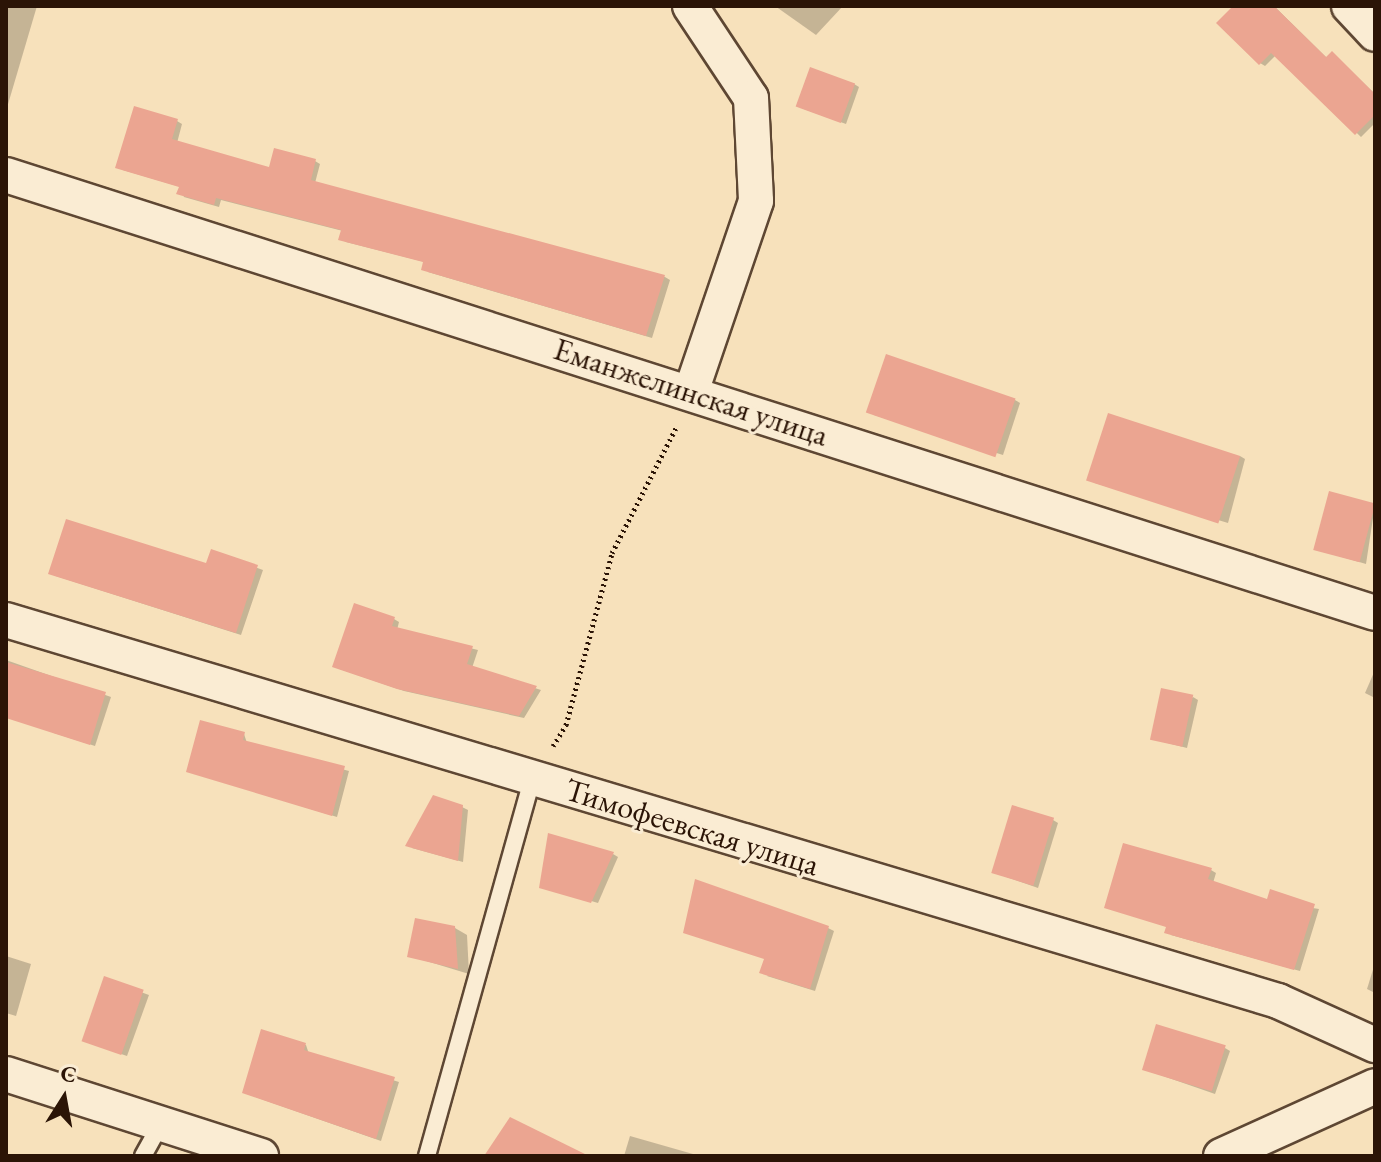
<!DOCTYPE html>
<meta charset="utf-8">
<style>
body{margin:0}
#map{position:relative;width:1381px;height:1162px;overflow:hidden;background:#f7e1bb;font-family:"EB Garamond",serif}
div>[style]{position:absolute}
.shadow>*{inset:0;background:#0003}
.building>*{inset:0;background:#eba591;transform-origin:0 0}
.path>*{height:5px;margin-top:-2.5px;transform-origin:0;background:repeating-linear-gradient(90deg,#2b1406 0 2px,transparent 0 6px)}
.roads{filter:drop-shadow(2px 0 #5e4733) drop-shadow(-2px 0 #5e4733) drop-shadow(0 2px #5e4733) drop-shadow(0 -2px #5e4733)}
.service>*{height:16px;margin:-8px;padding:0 8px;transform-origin:8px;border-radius:8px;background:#faecd3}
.minor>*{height:34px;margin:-17px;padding:0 17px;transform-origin:17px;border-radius:17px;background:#faecd3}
span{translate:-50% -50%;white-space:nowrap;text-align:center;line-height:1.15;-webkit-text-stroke:6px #faecd3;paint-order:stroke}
.street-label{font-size:32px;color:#2b1406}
.frame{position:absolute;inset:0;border:8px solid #2b1406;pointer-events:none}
.north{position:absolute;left:24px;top:1058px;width:80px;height:80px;-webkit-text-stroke:6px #faecd3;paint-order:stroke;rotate:11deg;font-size:22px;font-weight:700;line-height:32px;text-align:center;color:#2b1406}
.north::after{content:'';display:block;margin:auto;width:28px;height:36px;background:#2b1406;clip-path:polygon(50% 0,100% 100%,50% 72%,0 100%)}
</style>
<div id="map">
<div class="shadow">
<i style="clip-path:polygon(6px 6px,37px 6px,6px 111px)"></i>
<i style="clip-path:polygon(775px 6px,843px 6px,816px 35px)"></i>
<i style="clip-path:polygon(1234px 6px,1274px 6px,1327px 58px,1337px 57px,1375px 94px,1375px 123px,1361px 137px,1276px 55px,1265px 66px,1260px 63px)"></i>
<i style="clip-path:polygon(854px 84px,859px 87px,846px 124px,804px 109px)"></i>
<i style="clip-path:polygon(177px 121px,182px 124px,177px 143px,270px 169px,315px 161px,320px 164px,315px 183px,665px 277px,670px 280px,652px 338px,428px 272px,425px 262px,346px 242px,341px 239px,343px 231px,221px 200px,219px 207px,184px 197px,181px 187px,123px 170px)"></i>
<i style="clip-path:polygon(1015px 400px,1020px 403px,1003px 455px,874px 415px)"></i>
<i style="clip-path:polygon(1240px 456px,1245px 459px,1228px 523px,1095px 483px)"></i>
<i style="clip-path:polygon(1330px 493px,1375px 505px,1366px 564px,1315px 549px)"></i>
<i style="clip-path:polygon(212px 552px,263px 570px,241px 635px,56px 576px,207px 566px)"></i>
<i style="clip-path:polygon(394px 619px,399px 622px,397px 630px,478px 650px,472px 668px,541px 690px,524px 718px,404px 691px,340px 669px)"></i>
<i style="clip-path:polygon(6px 660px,111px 697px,95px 746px,54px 733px,6px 709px)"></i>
<i style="clip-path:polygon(1375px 670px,1375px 698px,1365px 693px)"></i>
<i style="clip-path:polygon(1193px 697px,1198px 700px,1187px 748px,1152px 739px)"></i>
<i style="clip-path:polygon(244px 734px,247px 743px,349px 771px,337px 817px,188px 771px)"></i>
<i style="clip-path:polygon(462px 807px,468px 810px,463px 862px,412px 848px)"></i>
<i style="clip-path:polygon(1053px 820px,1058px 823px,1038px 888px,992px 872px)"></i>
<i style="clip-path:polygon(613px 854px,618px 857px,598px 903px,544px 887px)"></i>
<i style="clip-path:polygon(1211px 870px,1216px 873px,1213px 883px,1268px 901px,1319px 909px,1300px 971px,1171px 935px,1168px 927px,1106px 907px)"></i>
<i style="clip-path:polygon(455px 928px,467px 935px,469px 974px,410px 956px)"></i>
<i style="clip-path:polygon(828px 928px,834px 931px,815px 991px,767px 976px)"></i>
<i style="clip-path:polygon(6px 956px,31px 964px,16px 1016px,6px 1013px)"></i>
<i style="clip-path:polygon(1375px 963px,1375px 993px,1367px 989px)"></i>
<i style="clip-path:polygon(105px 979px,149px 995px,127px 1056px,89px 1043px)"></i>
<i style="clip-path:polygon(262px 1032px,306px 1045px,309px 1054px,399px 1082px,381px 1141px,250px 1095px)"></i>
<i style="clip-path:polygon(1225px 1048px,1230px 1051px,1215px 1094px,1143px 1069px)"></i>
<i style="clip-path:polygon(630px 1136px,700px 1156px,624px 1156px)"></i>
</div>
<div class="building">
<i style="clip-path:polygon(1233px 6px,1274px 6px,1326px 57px,1332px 51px,1375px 94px,1375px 115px,1355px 135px,1271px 53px,1259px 65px,1216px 23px)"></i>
<i style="left:810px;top:67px;width:48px;height:42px;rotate:20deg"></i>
<i style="clip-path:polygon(134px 106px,178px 119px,172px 139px,269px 167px,274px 148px,316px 159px,311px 180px,665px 275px,646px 336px,421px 270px,423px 262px,338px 240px,341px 230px,216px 198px,214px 205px,176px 194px,179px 187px,115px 168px)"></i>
<i style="left:886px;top:354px;width:137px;height:62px;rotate:19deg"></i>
<i style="left:1108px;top:413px;width:139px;height:71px;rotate:18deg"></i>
<i style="left:1329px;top:491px;width:48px;height:61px;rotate:15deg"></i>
<i style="clip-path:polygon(66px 519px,206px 563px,211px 549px,258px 565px,236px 633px,48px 574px)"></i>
<i style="clip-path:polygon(354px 603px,395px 617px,392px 626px,473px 646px,467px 664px,537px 686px,519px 716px,397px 689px,332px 667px)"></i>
<i style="clip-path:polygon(6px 662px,106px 692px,90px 745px,6px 718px)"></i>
<i style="left:1161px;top:688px;width:33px;height:53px;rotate:12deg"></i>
<i style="clip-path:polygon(200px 720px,245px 732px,243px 740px,345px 766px,332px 816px,186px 772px)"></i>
<i style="clip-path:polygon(433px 795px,463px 805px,458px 861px,405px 846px)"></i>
<i style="left:1012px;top:805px;width:44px;height:71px;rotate:17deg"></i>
<i style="clip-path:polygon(548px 833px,614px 852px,591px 903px,539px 888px)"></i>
<i style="clip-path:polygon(1123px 843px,1212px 868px,1208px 879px,1267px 899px,1270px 889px,1315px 904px,1294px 970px,1164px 933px,1166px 927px,1104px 908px)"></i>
<i style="clip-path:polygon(695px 879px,829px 926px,810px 989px,759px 973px,764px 959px,683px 933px)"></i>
<i style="clip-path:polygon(415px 918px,455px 926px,458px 969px,407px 957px)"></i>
<i style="left:104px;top:976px;width:42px;height:69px;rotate:19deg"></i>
<i style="left:1156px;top:1024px;width:73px;height:48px;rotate:17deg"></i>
<i style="clip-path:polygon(261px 1029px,306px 1043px,304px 1050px,395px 1077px,376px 1139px,242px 1093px)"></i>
<i style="clip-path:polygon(510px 1117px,589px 1156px,484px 1156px)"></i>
</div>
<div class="path">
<i style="left:553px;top:746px;width:25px;rotate:-58deg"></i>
<i style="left:566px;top:725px;width:178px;rotate:-75deg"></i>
<i style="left:612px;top:553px;width:143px;rotate:-62.9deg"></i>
</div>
<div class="roads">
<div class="service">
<i style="left:143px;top:1156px;width:37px;rotate:-61deg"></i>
<i style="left:427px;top:1156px;width:390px;rotate:-74.4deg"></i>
</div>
<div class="minor">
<i style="left:690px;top:6px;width:110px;rotate:56.5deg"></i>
<i style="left:751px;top:98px;width:103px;rotate:87.2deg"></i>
<i style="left:756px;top:201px;width:202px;rotate:108.8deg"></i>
<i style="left:1349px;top:6px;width:38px;rotate:47deg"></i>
<i style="left:6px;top:175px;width:1437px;rotate:17.74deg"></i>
<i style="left:6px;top:620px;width:1328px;rotate:16.67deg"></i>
<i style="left:1278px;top:1001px;width:107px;rotate:24.4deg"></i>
<i style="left:6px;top:1074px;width:268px;rotate:17.8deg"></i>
<i style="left:1221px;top:1156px;width:169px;rotate:-24.4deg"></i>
</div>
</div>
<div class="street-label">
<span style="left:691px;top:392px;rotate:18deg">Еманжелинская улица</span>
<span style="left:692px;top:827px;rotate:17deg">Тимофеевская улица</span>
</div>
<div class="frame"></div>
<div class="north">С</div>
</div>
